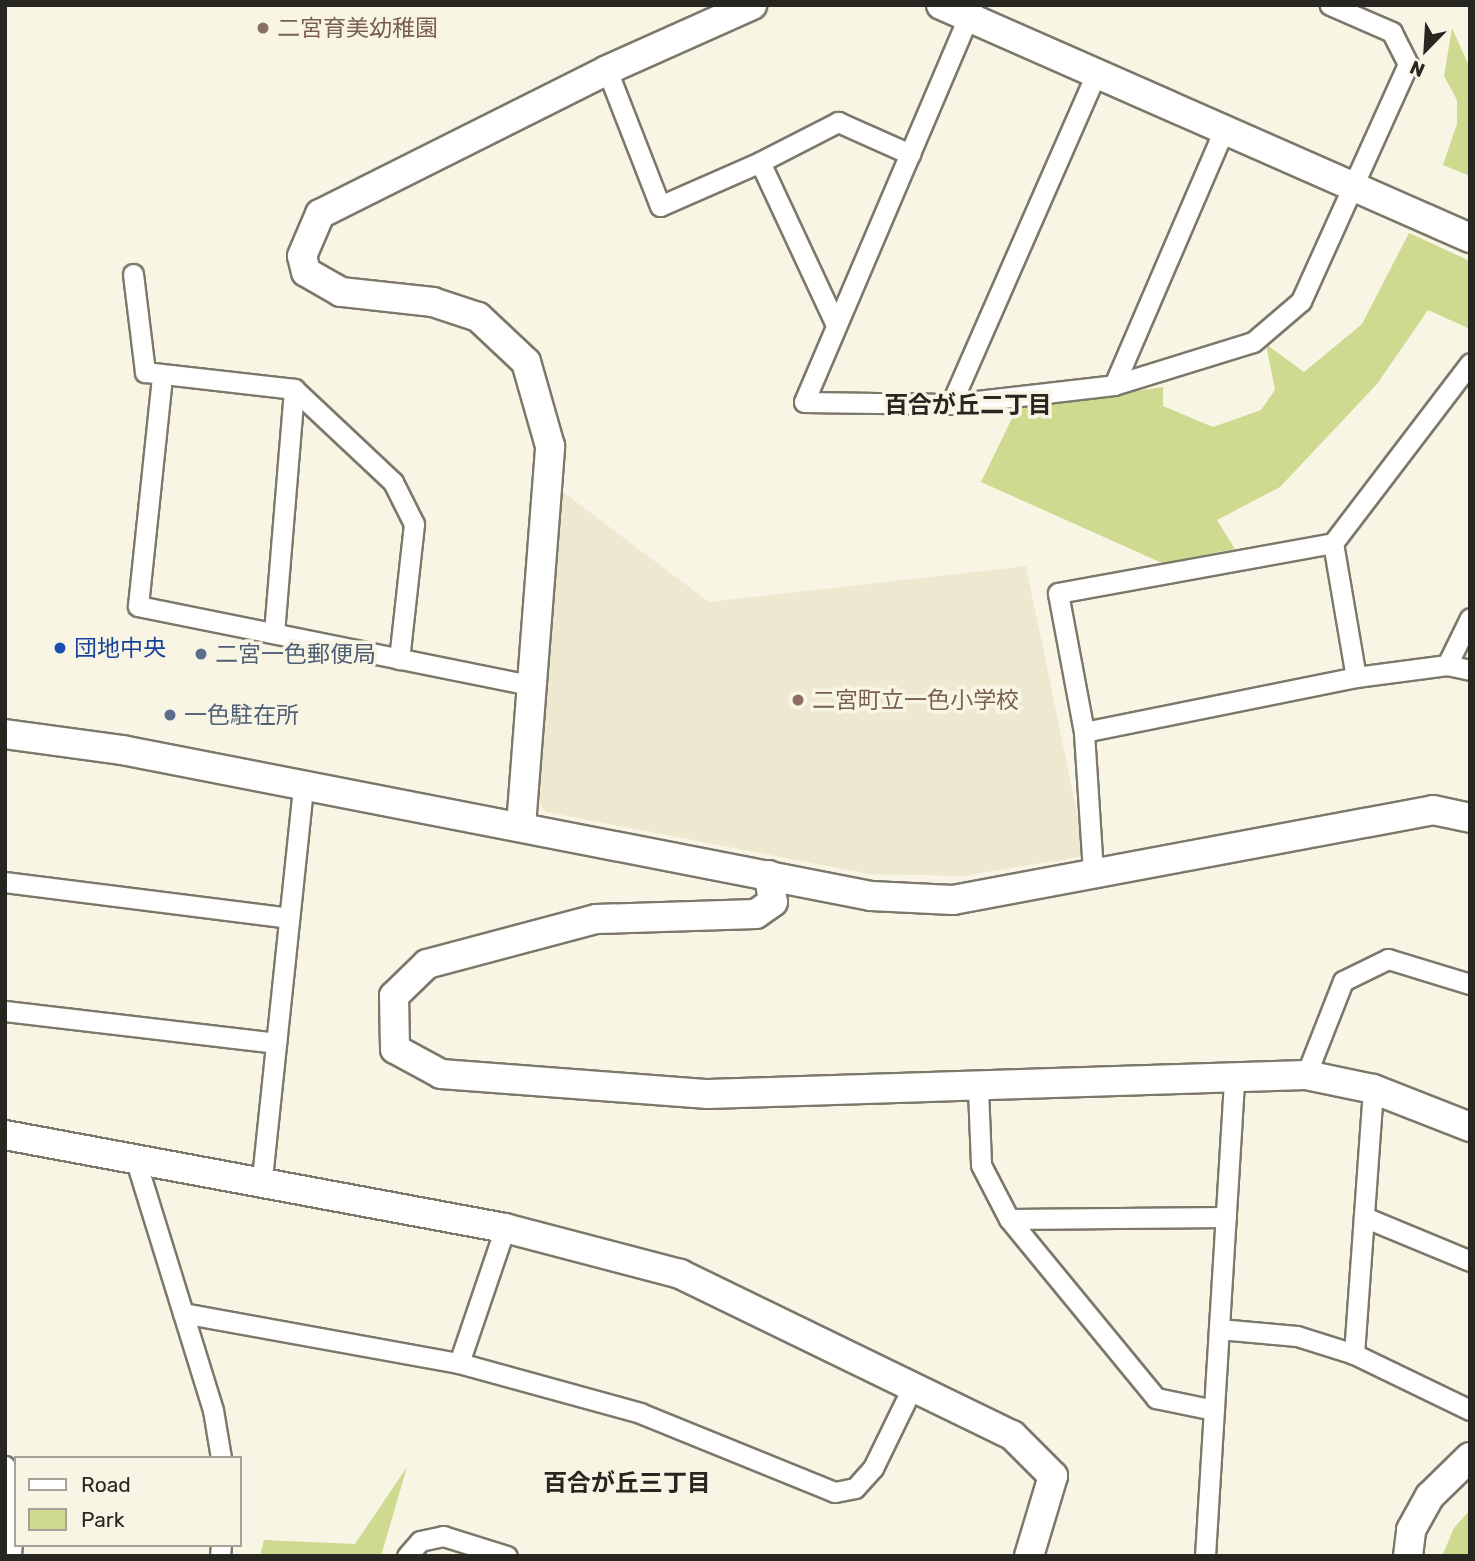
<!DOCTYPE html>
<meta charset="utf-8">
<style>
body{margin:0}
#map{position:relative;width:1475px;height:1561px;overflow:hidden;background:#f9f5e5;font-family:Rubik,"Noto Sans JP",sans-serif}
div>[style]{position:absolute}
.built>*{inset:0;background:#eee8d1}
.green>*{inset:0;background:#cdda8f}
.roads{filter:drop-shadow(2px 0 #7c786a) drop-shadow(-2px 0 #7c786a) drop-shadow(0 2px #7c786a) drop-shadow(0 -2px #7c786a)}
.street>*{height:19px;margin:-9.5px;padding:0 9.5px;transform-origin:9.5px;border-radius:9.5px;background:#fff}
.secondary>*{height:28px;margin:-14px;padding:0 14px;transform-origin:14px;border-radius:14px;background:#fff}
.dots>*{width:19px;height:19px;translate:-50% -50%;box-sizing:border-box;border:4px solid #f9f5e5;border-radius:50%}
span{translate:-50% -50%;white-space:nowrap;text-align:center;line-height:1.15;-webkit-text-stroke:7px #f9f5e5;paint-order:stroke}
.education-label{font-size:23px;color:#785e54}
.left{translate:0 -50%;text-align:left}
.transit-label{font-size:23px;color:#164399}
.service-label{font-size:23px;color:#4e5e75}
.neighbourhood-label{font-size:24px;color:#282621;font-weight:700}
.frame{position:absolute;inset:0;border:7px solid #282621;pointer-events:none}
.legend{position:absolute;left:14px;top:1456px;width:228px;height:91px;box-sizing:border-box;background:#f9f5e5;border:2px solid #a5a297;margin:0;padding:9px 12px;list-style:none;font-size:21px;color:#282621}
.legend li{display:flex;align-items:center;gap:14px;height:35px}
.legend b{width:35px;border:2px solid #a5a297}
.north{position:absolute;left:1391px;top:14px;width:70px;height:70px;-webkit-text-stroke:5px #f9f5e5;paint-order:stroke;rotate:204deg;font-size:19px;font-weight:700;line-height:28px;text-align:center;color:#282621}
.north::after{content:'';display:block;margin:auto;width:24px;height:32px;background:#282621;clip-path:polygon(50% 0,100% 100%,50% 72%,0 100%)}
</style>
<div id="map">
<div class="built">
<i style="clip-path:polygon(559px 489px,709px 602px,1026px 566px,1086px 856px,962px 876px,869px 874px,546px 812px,534px 797px)"></i>
</div>
<div class="green">
<i style="clip-path:polygon(1452px 28px,1470px 68px,1470px 176px,1443px 165px,1457px 124px,1457px 100px,1444px 76px)"></i>
<i style="clip-path:polygon(1409px 233px,1470px 261px,1470px 329px,1428px 310px,1377px 384px,1280px 487px,1217px 520px,1235px 549px,1162px 563px,981px 482px,1017px 408px,1163px 387px,1163px 406px,1213px 427px,1261px 410px,1275px 390px,1266px 344px,1304px 372px,1362px 324px)"></i>
<i style="clip-path:polygon(407px 1467px,381px 1556px,260px 1556px,264px 1540px,355px 1544px)"></i>
<i style="clip-path:polygon(1470px 1510px,1470px 1556px,1442px 1556px,1454px 1528px)"></i>
</div>
<div class="roads">
<div class="street">
<i style="left:972px;top:8px;width:428px;rotate:113.1deg"></i>
<i style="left:804px;top:402px;width:147px;rotate:0.8deg"></i>
<i style="left:951px;top:404px;width:164px;rotate:-6.6deg"></i>
<i style="left:1114px;top:385px;width:145px;rotate:-17.2deg"></i>
<i style="left:1253px;top:342px;width:63px;rotate:-40.5deg"></i>
<i style="left:1301px;top:301px;width:260px;rotate:-65.7deg"></i>
<i style="left:1408px;top:64px;width:36px;rotate:-117deg"></i>
<i style="left:1392px;top:32px;width:68px;rotate:-156.5deg"></i>
<i style="left:607px;top:70px;width:146px;rotate:68.7deg"></i>
<i style="left:660px;top:206px;width:109px;rotate:-23.7deg"></i>
<i style="left:760px;top:162px;width:180px;rotate:65deg"></i>
<i style="left:760px;top:162px;width:88px;rotate:-27.1deg"></i>
<i style="left:838px;top:122px;width:79px;rotate:24deg"></i>
<i style="left:133px;top:274px;width:99px;rotate:83deg"></i>
<i style="left:145px;top:372px;width:150px;rotate:6.5deg"></i>
<i style="left:294px;top:389px;width:136px;rotate:43.2deg"></i>
<i style="left:393px;top:482px;width:47px;rotate:63.4deg"></i>
<i style="left:414px;top:524px;width:136px;rotate:96.3deg"></i>
<i style="left:162px;top:377px;width:230px;rotate:96deg"></i>
<i style="left:138px;top:606px;width:399px;rotate:11.4deg"></i>
<i style="left:1114px;top:385px;width:278px;rotate:-66.7deg"></i>
<i style="left:951px;top:404px;width:361px;rotate:-66.3deg"></i>
<i style="left:1333px;top:543px;width:136px;rotate:80.3deg"></i>
<i style="left:274px;top:633px;width:245px;rotate:-85.3deg"></i>
<i style="left:1447px;top:665px;width:52px;rotate:-63.9deg"></i>
<i style="left:1084px;top:732px;width:278px;rotate:-11.4deg"></i>
<i style="left:1356px;top:677px;width:92px;rotate:-7.5deg"></i>
<i style="left:1447px;top:665px;width:24px;rotate:12deg"></i>
<i style="left:1093px;top:872px;width:140px;rotate:-93.7deg"></i>
<i style="left:1084px;top:732px;width:141px;rotate:-100.6deg"></i>
<i style="left:1058px;top:593px;width:280px;rotate:-10.3deg"></i>
<i style="left:1333px;top:543px;width:226px;rotate:-52.7deg"></i>
<i style="left:5px;top:882px;width:286px;rotate:7.2deg"></i>
<i style="left:5px;top:1011px;width:273px;rotate:6.7deg"></i>
<i style="left:1306px;top:1075px;width:101px;rotate:-68.5deg"></i>
<i style="left:1343px;top:981px;width:50px;rotate:-26.1deg"></i>
<i style="left:1388px;top:959px;width:86px;rotate:17deg"></i>
<i style="left:978px;top:1089px;width:76px;rotate:87.7deg"></i>
<i style="left:981px;top:1165px;width:61px;rotate:62.6deg"></i>
<i style="left:1009px;top:1219px;width:232px;rotate:50.6deg"></i>
<i style="left:1156px;top:1398px;width:59px;rotate:11.7deg"></i>
<i style="left:135px;top:1158px;width:264px;rotate:72.8deg"></i>
<i style="left:213px;top:1410px;width:49px;rotate:80.5deg"></i>
<i style="left:262px;top:1178px;width:395px;rotate:-84deg"></i>
<i style="left:1364px;top:1217px;width:115px;rotate:22.5deg"></i>
<i style="left:1009px;top:1219px;width:217px;rotate:-0.5deg"></i>
<i style="left:183px;top:1313px;width:280px;rotate:10.3deg"></i>
<i style="left:459px;top:1363px;width:188px;rotate:15.4deg"></i>
<i style="left:640px;top:1413px;width:210px;rotate:22.1deg"></i>
<i style="left:835px;top:1492px;width:20px;rotate:-11deg"></i>
<i style="left:855px;top:1488px;width:27px;rotate:-48deg"></i>
<i style="left:873px;top:1468px;width:91px;rotate:-64deg"></i>
<i style="left:1219px;top:1329px;width:78px;rotate:5.1deg"></i>
<i style="left:1297px;top:1336px;width:60px;rotate:17.5deg"></i>
<i style="left:1354px;top:1354px;width:129px;rotate:25.8deg"></i>
<i style="left:1354px;top:1354px;width:266px;rotate:-85.9deg"></i>
<i style="left:459px;top:1363px;width:143px;rotate:-71.2deg"></i>
<i style="left:5px;top:1466px;width:39px;rotate:77deg"></i>
<i style="left:14px;top:1504px;width:52px;rotate:93.3deg"></i>
<i style="left:220px;top:1556px;width:11px;rotate:-85deg"></i>
<i style="left:407px;top:1556px;width:20px;rotate:-49deg"></i>
<i style="left:420px;top:1541px;width:24px;rotate:-12deg"></i>
<i style="left:443px;top:1536px;width:67px;rotate:17.4deg"></i>
<i style="left:1205px;top:1556px;width:481px;rotate:-86.5deg"></i>
</div>
<div class="secondary">
<i style="left:941px;top:5px;width:578px;rotate:23.77deg"></i>
<i style="left:5px;top:734px;width:118px;rotate:7.8deg"></i>
<i style="left:122px;top:750px;width:763px;rotate:11.03deg"></i>
<i style="left:871px;top:896px;width:82px;rotate:2.8deg"></i>
<i style="left:953px;top:900px;width:488px;rotate:-10.6deg"></i>
<i style="left:1433px;top:810px;width:38px;rotate:12deg"></i>
<i style="left:521px;top:826px;width:381px;rotate:-85.6deg"></i>
<i style="left:550px;top:446px;width:87px;rotate:-105.9deg"></i>
<i style="left:526px;top:362px;width:66px;rotate:-136.8deg"></i>
<i style="left:478px;top:317px;width:47px;rotate:-161.6deg"></i>
<i style="left:433px;top:302px;width:93px;rotate:-173.8deg"></i>
<i style="left:341px;top:292px;width:40px;rotate:-150.3deg"></i>
<i style="left:306px;top:272px;width:16px;rotate:-104deg"></i>
<i style="left:302px;top:256px;width:46px;rotate:-66.8deg"></i>
<i style="left:320px;top:214px;width:321px;rotate:-26.6deg"></i>
<i style="left:607px;top:70px;width:159px;rotate:-24.1deg"></i>
<i style="left:769px;top:875px;width:27px;rotate:82deg"></i>
<i style="left:773px;top:902px;width:21px;rotate:145deg"></i>
<i style="left:756px;top:914px;width:160px;rotate:178.2deg"></i>
<i style="left:596px;top:919px;width:175px;rotate:165.1deg"></i>
<i style="left:427px;top:964px;width:46px;rotate:135.9deg"></i>
<i style="left:394px;top:996px;width:53px;rotate:88.9deg"></i>
<i style="left:395px;top:1049px;width:52px;rotate:28.5deg"></i>
<i style="left:441px;top:1074px;width:268px;rotate:4.3deg"></i>
<i style="left:708px;top:1094px;width:598px;rotate:-1.82deg"></i>
<i style="left:1306px;top:1075px;width:68px;rotate:11.8deg"></i>
<i style="left:1373px;top:1089px;width:104px;rotate:21.4deg"></i>
<i style="left:5px;top:1135px;width:509px;rotate:10.54deg"></i>
<i style="left:505px;top:1228px;width:181px;rotate:14.7deg"></i>
<i style="left:680px;top:1274px;width:369px;rotate:25.9deg"></i>
<i style="left:1012px;top:1435px;width:58px;rotate:45deg"></i>
<i style="left:1053px;top:1476px;width:84px;rotate:106.7deg"></i>
<i style="left:1408px;top:1556px;width:26px;rotate:-83deg"></i>
<i style="left:1411px;top:1530px;width:39px;rotate:-61deg"></i>
<i style="left:1430px;top:1496px;width:56px;rotate:-44.3deg"></i>
</div>
</div>
<div class="dots">
<i style="left:263px;top:28px;background:#8d6e63"></i>
<i style="left:60px;top:648px;background:#1a4fb4"></i>
<i style="left:201px;top:654px;background:#5c6f8a"></i>
<i style="left:798px;top:700px;background:#8d6e63"></i>
<i style="left:170px;top:715px;background:#5c6f8a"></i>
</div>
<div class="education-label">
<span class="left" style="left:277px;top:28px">二宮育美幼稚園</span>
<span class="left" style="left:812px;top:700px">二宮町立一色小学校</span>
</div>
<div class="transit-label">
<span class="left" style="left:74px;top:648px">団地中央</span>
</div>
<div class="service-label">
<span class="left" style="left:215px;top:654px">二宮一色郵便局</span>
<span class="left" style="left:184px;top:715px">一色駐在所</span>
</div>
<div class="neighbourhood-label">
<span style="left:968px;top:406px">百合が丘二丁目</span>
<span style="left:627px;top:1484px">百合が丘三丁目</span>
</div>
<div class="frame"></div>
<ul class="legend">
<li><b style="height:9px;background:#fff"></b>Road</li>
<li><b style="height:19px;background:#cdda8f"></b>Park</li>
</ul>
<div class="north">N</div>
</div>
